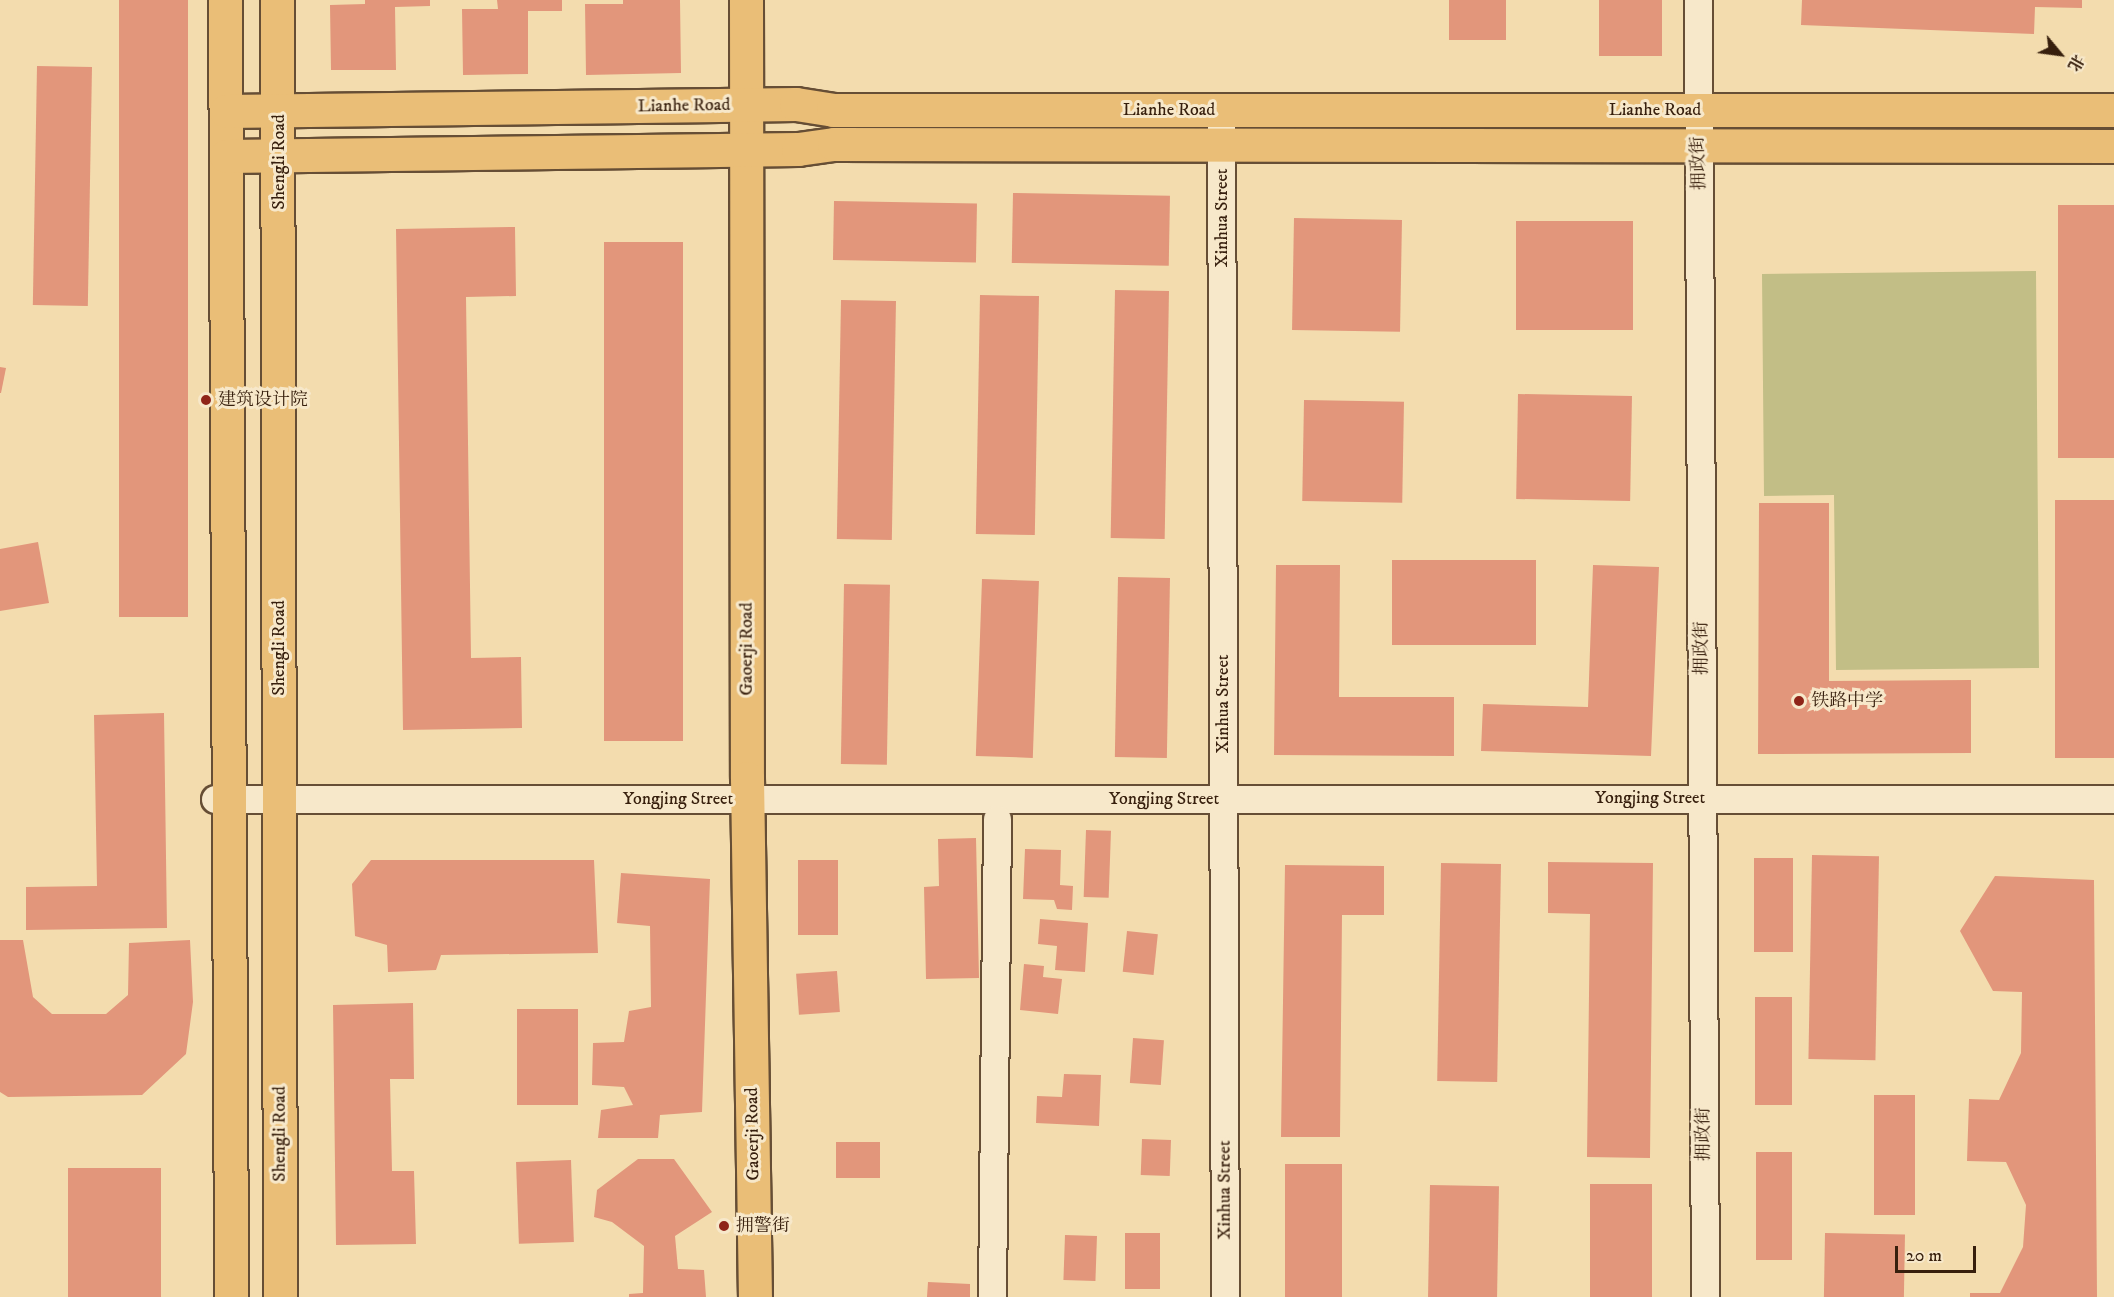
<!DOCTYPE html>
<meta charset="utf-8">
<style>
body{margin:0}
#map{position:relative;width:2114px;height:1297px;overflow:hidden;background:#f3dcae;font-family:"IM FELL DW Pica","Noto Serif SC",serif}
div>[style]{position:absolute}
.green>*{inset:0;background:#c2be86}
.building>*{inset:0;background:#e2967b;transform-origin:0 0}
.roads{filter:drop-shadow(2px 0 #664e35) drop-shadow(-2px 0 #664e35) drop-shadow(0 2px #664e35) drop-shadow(0 -2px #664e35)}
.minor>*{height:27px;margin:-13.5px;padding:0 13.5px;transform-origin:13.5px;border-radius:13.5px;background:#f7e8ca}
.primary>*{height:33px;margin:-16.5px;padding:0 16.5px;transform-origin:16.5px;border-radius:16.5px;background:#eabe77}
.dots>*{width:16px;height:16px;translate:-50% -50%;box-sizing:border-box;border:3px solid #f7e8ca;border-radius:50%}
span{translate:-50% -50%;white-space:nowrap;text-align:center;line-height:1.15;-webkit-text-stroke:6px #f7e8ca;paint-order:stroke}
.street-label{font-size:18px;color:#371f0d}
.poi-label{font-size:18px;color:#371f0d}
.left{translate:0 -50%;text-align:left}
.north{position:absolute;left:2030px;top:24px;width:60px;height:60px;-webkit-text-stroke:4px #f7e8ca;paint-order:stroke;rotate:119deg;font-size:16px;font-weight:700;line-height:24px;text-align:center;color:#371f0d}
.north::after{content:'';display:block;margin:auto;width:21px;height:27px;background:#371f0d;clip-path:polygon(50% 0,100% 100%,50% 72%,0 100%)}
.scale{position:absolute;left:1895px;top:1246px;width:81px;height:27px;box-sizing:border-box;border:3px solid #371f0d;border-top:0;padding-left:8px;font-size:18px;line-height:21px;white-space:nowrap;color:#371f0d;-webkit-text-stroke:4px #f7e8ca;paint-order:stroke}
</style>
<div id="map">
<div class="green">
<i style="clip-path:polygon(2036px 271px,2039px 668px,1836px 670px,1834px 495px,1764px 496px,1762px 274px)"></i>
</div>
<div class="building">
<i style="left:119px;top:0;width:69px;height:617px"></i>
<i style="clip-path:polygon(365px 0,430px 0,430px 6px,395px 7px,396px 70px,331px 70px,330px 5px,365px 4px)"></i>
<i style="clip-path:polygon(497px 0,562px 0,562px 11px,528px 11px,528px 74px,463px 75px,462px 9px,498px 9px)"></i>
<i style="clip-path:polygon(623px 0,680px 0,681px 73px,586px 75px,585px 4px,623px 4px)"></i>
<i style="left:1449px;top:0;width:57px;height:40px"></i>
<i style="left:1599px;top:0;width:63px;height:56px"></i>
<i style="clip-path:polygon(1802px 0,2082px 0,2082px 8px,2035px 7px,2034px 34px,1801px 25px)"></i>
<i style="left:37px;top:66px;width:55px;height:239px;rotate:1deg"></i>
<i style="left:1013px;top:193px;width:157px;height:70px;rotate:1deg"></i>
<i style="left:834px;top:201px;width:143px;height:59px;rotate:1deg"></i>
<i style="left:2058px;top:205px;width:56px;height:253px"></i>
<i style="left:1294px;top:218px;width:108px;height:112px;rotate:1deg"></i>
<i style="left:1516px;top:221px;width:117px;height:109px"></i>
<i style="clip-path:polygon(515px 227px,516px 296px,466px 297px,471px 658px,521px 657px,522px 728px,403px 730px,396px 229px)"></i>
<i style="left:683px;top:242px;width:499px;height:79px;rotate:90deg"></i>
<i style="left:1115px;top:290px;width:54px;height:248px;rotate:1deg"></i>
<i style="left:980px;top:295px;width:59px;height:239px;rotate:1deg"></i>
<i style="left:841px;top:300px;width:55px;height:239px;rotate:1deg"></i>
<i style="clip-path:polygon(0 367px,6px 368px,1px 393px,0 393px)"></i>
<i style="left:1518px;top:394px;width:114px;height:105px;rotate:1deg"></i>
<i style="left:1304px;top:400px;width:100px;height:101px;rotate:1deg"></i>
<i style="left:2114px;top:500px;width:258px;height:59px;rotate:90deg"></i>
<i style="clip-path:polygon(1759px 503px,1829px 503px,1829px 681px,1971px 680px,1971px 753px,1758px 754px)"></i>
<i style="clip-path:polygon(38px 542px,49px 603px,0 611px,0 549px)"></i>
<i style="left:1392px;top:560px;width:144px;height:85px"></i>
<i style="clip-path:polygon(1276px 565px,1340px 565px,1339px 697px,1454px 697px,1454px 756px,1274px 755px)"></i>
<i style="clip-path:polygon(1593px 565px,1659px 567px,1651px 756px,1481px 751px,1483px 704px,1588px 707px)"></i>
<i style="left:1118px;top:577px;width:52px;height:180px;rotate:1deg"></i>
<i style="left:982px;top:579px;width:57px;height:177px;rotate:2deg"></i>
<i style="left:844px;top:584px;width:46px;height:180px;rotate:1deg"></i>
<i style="clip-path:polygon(164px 713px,167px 928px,26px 930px,26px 887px,97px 886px,94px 715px)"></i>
<i style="left:1086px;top:830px;width:25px;height:67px;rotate:2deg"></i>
<i style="clip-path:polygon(976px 838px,979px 978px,926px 979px,924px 887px,939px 886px,938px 839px)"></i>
<i style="clip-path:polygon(1025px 849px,1061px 850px,1060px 885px,1073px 886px,1072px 910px,1057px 909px,1054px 900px,1023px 899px)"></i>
<i style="left:1812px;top:855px;width:67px;height:204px;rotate:1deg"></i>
<i style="left:1754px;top:858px;width:39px;height:94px"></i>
<i style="clip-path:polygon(371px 860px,594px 860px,598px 953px,441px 955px,436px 970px,388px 972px,387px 945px,355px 936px,352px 884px)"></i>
<i style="left:798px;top:860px;width:40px;height:75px"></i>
<i style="clip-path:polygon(1548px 862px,1653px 863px,1650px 1158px,1587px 1157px,1590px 914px,1548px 913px)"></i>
<i style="left:1441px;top:863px;width:60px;height:218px;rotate:1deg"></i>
<i style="clip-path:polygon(1285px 865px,1384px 866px,1384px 915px,1342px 915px,1340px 1137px,1281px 1137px)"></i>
<i style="clip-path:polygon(621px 873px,710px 879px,702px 1112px,660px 1115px,658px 1138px,598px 1138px,601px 1110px,633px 1105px,624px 1087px,592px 1085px,593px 1043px,624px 1042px,629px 1011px,651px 1007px,650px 926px,617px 923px)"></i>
<i style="clip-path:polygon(1995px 876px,2094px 880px,2097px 1297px,1970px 1297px,1970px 1293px,2000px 1293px,2023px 1247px,2026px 1205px,2006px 1162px,1967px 1161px,1969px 1099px,1999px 1100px,2021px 1053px,2022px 992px,1993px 991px,1960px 931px)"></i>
<i style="clip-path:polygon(1040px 919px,1088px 923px,1085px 972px,1055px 970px,1057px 946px,1038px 944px)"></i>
<i style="left:1127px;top:931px;width:31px;height:41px;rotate:6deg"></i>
<i style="clip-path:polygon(0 940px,23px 940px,33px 997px,52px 1014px,106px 1014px,128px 995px,129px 943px,190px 940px,193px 1002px,186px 1054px,142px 1095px,8px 1097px,0 1092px)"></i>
<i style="clip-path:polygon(1024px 964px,1044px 966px,1043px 977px,1062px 979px,1058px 1014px,1020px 1010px)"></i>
<i style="left:837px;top:971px;width:41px;height:41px;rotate:86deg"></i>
<i style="left:1755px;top:997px;width:37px;height:108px"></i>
<i style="clip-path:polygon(413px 1003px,414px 1079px,390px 1079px,392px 1171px,414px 1171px,416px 1244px,336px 1245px,333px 1005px)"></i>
<i style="left:517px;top:1009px;width:61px;height:96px"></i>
<i style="left:1133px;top:1038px;width:31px;height:45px;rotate:4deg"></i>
<i style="clip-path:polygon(1064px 1074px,1101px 1075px,1099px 1126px,1036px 1123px,1037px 1096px,1062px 1097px)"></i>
<i style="left:1874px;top:1095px;width:41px;height:120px"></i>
<i style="left:1142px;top:1139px;width:29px;height:36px;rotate:2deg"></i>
<i style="left:880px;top:1142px;width:36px;height:44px;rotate:90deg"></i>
<i style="left:1756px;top:1152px;width:36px;height:108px"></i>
<i style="clip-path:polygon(638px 1159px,674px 1159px,712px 1212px,675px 1236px,678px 1269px,704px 1270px,706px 1297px,629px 1297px,629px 1294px,643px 1293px,644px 1246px,612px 1222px,594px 1217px,597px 1190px)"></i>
<i style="left:571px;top:1160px;width:82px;height:55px;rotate:88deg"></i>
<i style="left:1285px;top:1164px;width:57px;height:133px"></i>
<i style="left:161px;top:1168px;width:129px;height:93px;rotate:90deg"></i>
<i style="left:1590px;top:1184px;width:62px;height:113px"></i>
<i style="left:1430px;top:1185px;width:69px;height:112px;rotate:1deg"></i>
<i style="left:1125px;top:1233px;width:35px;height:56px"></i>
<i style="left:1825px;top:1233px;width:80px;height:64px;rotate:1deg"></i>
<i style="left:1065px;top:1235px;width:32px;height:45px;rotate:2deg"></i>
<i style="clip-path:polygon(928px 1282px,970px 1284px,970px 1297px,927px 1297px)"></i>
</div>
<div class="roads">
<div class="minor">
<i style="left:1698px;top:0;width:1297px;rotate:89.69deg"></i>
<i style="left:1221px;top:110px;width:1187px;rotate:89.81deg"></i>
<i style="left:215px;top:799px;width:1899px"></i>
<i style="left:992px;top:1297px;width:478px;rotate:-89.4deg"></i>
</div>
<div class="primary">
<i style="left:225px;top:0;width:1297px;rotate:89.73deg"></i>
<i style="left:277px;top:0;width:1297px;rotate:89.87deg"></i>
<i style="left:746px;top:0;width:778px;rotate:89.93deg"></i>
<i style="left:747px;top:778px;width:519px;rotate:89.12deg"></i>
<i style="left:226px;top:111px;width:570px;rotate:-0.7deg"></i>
<i style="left:796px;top:104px;width:37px;rotate:9deg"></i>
<i style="left:833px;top:110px;width:1281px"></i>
<i style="left:226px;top:156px;width:572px;rotate:-0.7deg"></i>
<i style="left:798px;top:149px;width:36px;rotate:-8deg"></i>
<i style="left:834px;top:144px;width:1280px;rotate:0.09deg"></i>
</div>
</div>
<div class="dots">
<i style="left:206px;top:400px;background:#8f2418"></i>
<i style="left:1799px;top:701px;background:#8f2418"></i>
<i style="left:724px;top:1226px;background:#8f2418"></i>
</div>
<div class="street-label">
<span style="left:684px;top:106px;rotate:-1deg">Lianhe Road</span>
<span style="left:1169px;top:110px">Lianhe Road</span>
<span style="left:1655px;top:110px">Lianhe Road</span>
<span style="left:279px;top:162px;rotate:-90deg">Shengli Road</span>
<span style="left:1699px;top:163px;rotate:-92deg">拥政街</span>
<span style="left:1222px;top:218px;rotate:-90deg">Xinhua Street</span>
<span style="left:279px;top:648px;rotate:-90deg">Shengli Road</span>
<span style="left:1702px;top:648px;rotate:-90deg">拥政街</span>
<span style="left:747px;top:649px;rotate:-90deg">Gaoerji Road</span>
<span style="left:1223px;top:704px;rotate:-90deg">Xinhua Street</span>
<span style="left:1650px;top:798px">Yongjing Street</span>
<span style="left:678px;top:799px">Yongjing Street</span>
<span style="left:1164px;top:799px">Yongjing Street</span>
<span style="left:280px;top:1134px;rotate:-90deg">Shengli Road</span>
<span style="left:753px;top:1134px;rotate:-91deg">Gaoerji Road</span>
<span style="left:1704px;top:1134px;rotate:-90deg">拥政街</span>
<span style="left:1225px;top:1190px;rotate:-90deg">Xinhua Street</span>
</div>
<div class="poi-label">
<span class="left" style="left:218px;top:400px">建筑设计院</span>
<span class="left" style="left:1811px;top:701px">铁路中学</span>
<span class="left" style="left:736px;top:1226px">拥警街</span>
</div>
<div class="north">北</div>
<div class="scale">20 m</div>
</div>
